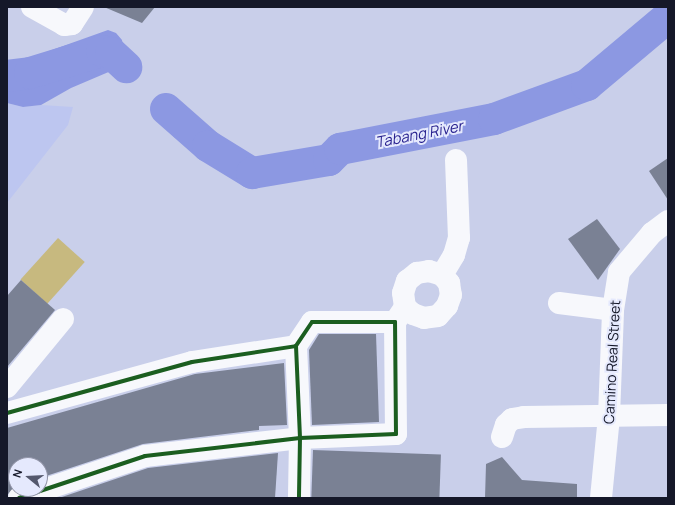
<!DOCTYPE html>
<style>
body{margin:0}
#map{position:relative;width:675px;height:505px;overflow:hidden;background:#c9cfea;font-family:Manrope,sans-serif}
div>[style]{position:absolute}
.built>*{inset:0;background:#bdc6f0}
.green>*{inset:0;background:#c7b97f;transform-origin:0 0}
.water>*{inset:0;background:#8c98e2}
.river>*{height:32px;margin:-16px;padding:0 16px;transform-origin:16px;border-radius:16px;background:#8c98e2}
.building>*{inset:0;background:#7a8194;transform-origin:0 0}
.minor>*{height:22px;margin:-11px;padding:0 11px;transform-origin:11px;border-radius:11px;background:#f7f8fc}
.cycleway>*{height:4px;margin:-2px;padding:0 2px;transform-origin:2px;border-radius:2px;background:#1b5e20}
span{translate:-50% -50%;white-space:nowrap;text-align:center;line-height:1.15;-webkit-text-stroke:4px #e5e9fd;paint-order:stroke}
.street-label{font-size:14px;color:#151829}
.water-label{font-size:15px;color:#261f8d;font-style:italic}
.frame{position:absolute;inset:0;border:8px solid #151829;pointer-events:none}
.north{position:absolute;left:8px;top:457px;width:40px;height:40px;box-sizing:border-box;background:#e5e9fd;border:1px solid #9295a8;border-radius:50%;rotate:288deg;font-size:11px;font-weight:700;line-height:16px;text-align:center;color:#151829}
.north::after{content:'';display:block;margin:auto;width:14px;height:18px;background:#54586d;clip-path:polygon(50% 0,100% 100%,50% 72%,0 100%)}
</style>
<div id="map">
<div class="built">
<i style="clip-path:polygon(7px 103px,23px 107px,41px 105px,73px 107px,68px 125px,7px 203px)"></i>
</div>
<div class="green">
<i style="left:58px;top:238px;width:36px;height:56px;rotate:42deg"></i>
</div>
<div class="water">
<i style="clip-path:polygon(108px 30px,116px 33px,122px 40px,125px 65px,71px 88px,41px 105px,23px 107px,7px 103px,7px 66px)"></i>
<i style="clip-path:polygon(166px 109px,178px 109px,207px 129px,210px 139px,217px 140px,238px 156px,243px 152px,250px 162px,263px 158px,269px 160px,280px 154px,342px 147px,326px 162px,300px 165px,291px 172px,283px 167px,275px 172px,247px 172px,236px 166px,234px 160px,225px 158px,214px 148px,205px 145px,193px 151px,174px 137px,164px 123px)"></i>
</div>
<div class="river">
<i style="left:7px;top:76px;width:23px;rotate:-7deg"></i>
<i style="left:30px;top:73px;width:75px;rotate:-17deg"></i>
<i style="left:102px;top:51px;width:9px;rotate:13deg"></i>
<i style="left:111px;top:53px;width:21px;rotate:43deg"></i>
<i style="left:166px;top:109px;width:56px;rotate:41.4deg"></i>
<i style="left:208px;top:146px;width:52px;rotate:31.5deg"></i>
<i style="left:252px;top:173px;width:78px;rotate:-9.6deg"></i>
<i style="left:329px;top:160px;width:16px;rotate:-45deg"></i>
<i style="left:340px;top:149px;width:157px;rotate:-11deg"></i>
<i style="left:494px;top:119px;width:99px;rotate:-20.1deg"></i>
<i style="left:587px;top:85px;width:106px;rotate:-40deg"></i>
</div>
<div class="building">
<i style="clip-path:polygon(104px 7px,155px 7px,142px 23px)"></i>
<i style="clip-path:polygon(668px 158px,668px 200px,649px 171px)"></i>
<i style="clip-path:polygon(597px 219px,620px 249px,598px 280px,568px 239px)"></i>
<i style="clip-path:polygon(21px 280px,55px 310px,7px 367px,7px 296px)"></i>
<i style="clip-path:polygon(319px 334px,376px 334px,379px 422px,312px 425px,309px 350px)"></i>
<i style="clip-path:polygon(284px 363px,287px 425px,259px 426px,259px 430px,143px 444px,40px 478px,40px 465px,16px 465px,16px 486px,7px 495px,7px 428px,195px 374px)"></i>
<i style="left:313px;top:450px;width:128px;height:48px;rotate:2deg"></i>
<i style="clip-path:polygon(278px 453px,275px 498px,59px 498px,148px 468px)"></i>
<i style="clip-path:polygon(502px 457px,522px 480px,577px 484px,577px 498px,485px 498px,486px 464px)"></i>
</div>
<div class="minor">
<i style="left:32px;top:7px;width:37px;rotate:29deg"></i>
<i style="left:64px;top:25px;width:8px;rotate:-7deg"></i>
<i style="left:72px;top:24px;width:20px;rotate:-57deg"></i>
<i style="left:442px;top:275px;width:23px;rotate:-59deg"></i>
<i style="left:454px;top:255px;width:18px;rotate:-74deg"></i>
<i style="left:459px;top:238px;width:78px;rotate:-92.2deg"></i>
<i style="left:559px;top:303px;width:54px;rotate:7.4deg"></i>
<i style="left:395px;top:322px;width:18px;rotate:-56deg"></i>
<i style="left:405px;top:307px;width:14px;rotate:-98deg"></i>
<i style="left:403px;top:293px;width:13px;rotate:-72deg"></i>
<i style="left:407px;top:281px;width:13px;rotate:-39deg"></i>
<i style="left:417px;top:273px;width:12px;rotate:-9deg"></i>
<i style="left:429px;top:271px;width:14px;rotate:17deg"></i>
<i style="left:442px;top:275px;width:11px;rotate:49deg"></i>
<i style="left:449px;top:283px;width:12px;rotate:81deg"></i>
<i style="left:451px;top:295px;width:12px;rotate:110deg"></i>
<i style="left:447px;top:306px;width:13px;rotate:132deg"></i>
<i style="left:438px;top:316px;width:14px;rotate:172deg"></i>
<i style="left:424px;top:318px;width:12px;rotate:-160deg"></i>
<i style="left:413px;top:314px;width:11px;rotate:-139deg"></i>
<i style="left:7px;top:387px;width:88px;rotate:-50.5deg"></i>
<i style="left:7px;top:413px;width:192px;rotate:-15.4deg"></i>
<i style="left:192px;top:362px;width:105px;rotate:-8.7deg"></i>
<i style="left:296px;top:346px;width:92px;rotate:87.5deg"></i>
<i style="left:300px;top:438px;width:60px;rotate:91deg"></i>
<i style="left:502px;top:437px;width:13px;rotate:-72deg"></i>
<i style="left:506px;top:425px;width:8px;rotate:-45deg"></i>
<i style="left:512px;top:419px;width:12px;rotate:-9deg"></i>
<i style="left:524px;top:417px;width:144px;rotate:-0.8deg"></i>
<i style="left:19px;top:498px;width:133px;rotate:-18.4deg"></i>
<i style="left:145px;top:456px;width:156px;rotate:-6.6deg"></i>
<i style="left:300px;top:438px;width:96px;rotate:-2.4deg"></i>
<i style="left:396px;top:434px;width:112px;rotate:-90.5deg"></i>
<i style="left:395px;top:322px;width:83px;rotate:180deg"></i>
<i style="left:312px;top:322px;width:29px;rotate:124deg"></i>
<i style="left:601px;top:498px;width:82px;rotate:-84.4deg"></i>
<i style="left:609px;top:416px;width:106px;rotate:-87.8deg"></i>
<i style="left:613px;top:310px;width:38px;rotate:-81deg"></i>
<i style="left:619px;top:272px;width:51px;rotate:-49.8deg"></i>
<i style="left:652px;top:233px;width:20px;rotate:-37deg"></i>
</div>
<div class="cycleway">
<i style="left:7px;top:413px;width:192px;rotate:-15.4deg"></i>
<i style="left:192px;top:362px;width:105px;rotate:-8.7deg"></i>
<i style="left:296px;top:346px;width:92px;rotate:87.5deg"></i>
<i style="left:300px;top:438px;width:60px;rotate:91deg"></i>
<i style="left:19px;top:498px;width:133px;rotate:-18.4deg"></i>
<i style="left:145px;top:456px;width:156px;rotate:-6.6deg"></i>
<i style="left:300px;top:438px;width:96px;rotate:-2.4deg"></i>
<i style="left:396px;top:434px;width:112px;rotate:-90.5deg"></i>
<i style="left:395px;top:322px;width:83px;rotate:180deg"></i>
<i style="left:312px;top:322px;width:29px;rotate:124deg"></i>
</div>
<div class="street-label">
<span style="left:612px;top:362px;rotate:-87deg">Camino Real Street</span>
</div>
<div class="water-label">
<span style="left:419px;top:134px;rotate:-11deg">Tabang River</span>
</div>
<div class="frame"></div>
<div class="north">N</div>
</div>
